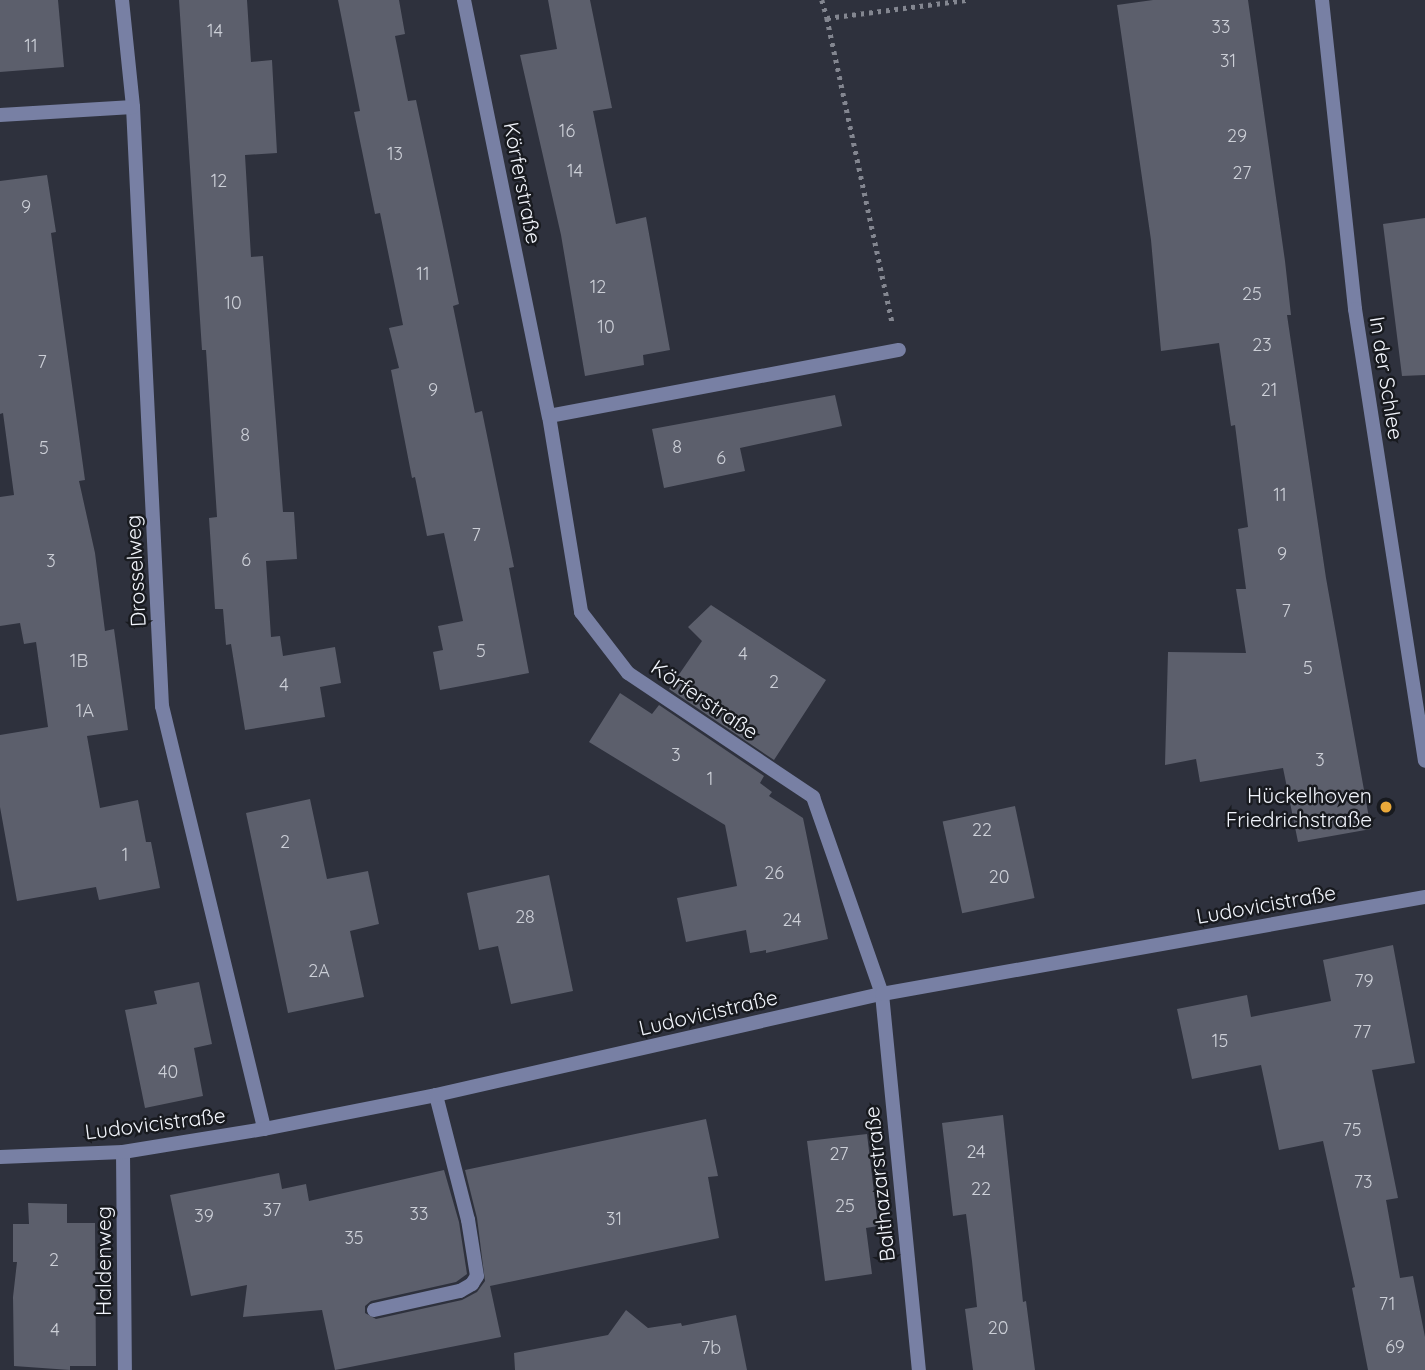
<!DOCTYPE html>
<meta charset="utf-8">
<style>
body{margin:0}
#map{position:relative;width:1425px;height:1370px;overflow:hidden;background:#2e313d;font-family:Quicksand,sans-serif}
div>[style]{position:absolute}
.building>*{inset:0;background:#5c5f6c;transform-origin:0 0}
.path>*{height:4.5px;margin-top:-2.25px;transform-origin:0;background:repeating-linear-gradient(90deg,#838690 0 3.5px,transparent 0 8.5px)}
.service>*{height:14px;margin:-7px;padding:0 7px;transform-origin:7px;border-radius:7px;background:#7880a4}
.minor>*{height:14px;margin:-7px;padding:0 7px;transform-origin:7px;border-radius:7px;background:#7880a4}
.dots>*{width:19px;height:19px;translate:-50% -50%;box-sizing:border-box;border:4px solid #181a1f;border-radius:50%}
span{translate:-50% -50%;white-space:nowrap;text-align:center;line-height:1.15;-webkit-text-stroke:5px #181a1f;paint-order:stroke}
.number-label{font-size:18px;color:#cccfd7}
.number-label span{-webkit-text-stroke-width:0}
.street-label{font-size:21px;color:#f1f4fb}
.poi-label{font-size:21px;color:#f1f4fb}
.right{translate:-100% -50%;text-align:right}
</style>
<div id="map">
<div class="building">
<i style="clip-path:polygon(0 0,58px 0,64px 67px,0 72px)"></i>
<i style="clip-path:polygon(179px 0,247px 0,251px 62px,272px 60px,277px 153px,245px 155px,251px 257px,263px 256px,283px 512px,294px 512px,297px 559px,266px 561px,271px 637px,280px 636px,283px 656px,335px 647px,341px 683px,320px 687px,325px 717px,245px 730px,231px 644px,226px 645px,223px 609px,215px 609px,209px 518px,217px 517px,206px 350px,202px 350px)"></i>
<i style="clip-path:polygon(338px 0,399px 0,405px 34px,395px 36px,408px 101px,416px 100px,444px 231px,459px 304px,453px 306px,475px 413px,482px 411px,514px 567px,509px 568px,529px 673px,440px 690px,433px 652px,443px 650px,438px 626px,463px 621px,444px 533px,427px 536px,415px 477px,412px 478px,391px 370px,399px 368px,389px 328px,403px 325px,380px 213px,375px 214px,354px 112px,360px 111px)"></i>
<i style="clip-path:polygon(548px 0,590px 0,612px 108px,593px 111px,616px 224px,646px 217px,670px 350px,643px 355px,644px 365px,585px 376px,561px 235px,520px 55px,557px 49px)"></i>
<i style="clip-path:polygon(1153px 0,1248px 0,1285px 261px,1291px 315px,1287px 315px,1326px 578px,1371px 829px,1298px 842px,1283px 768px,1200px 782px,1196px 759px,1165px 765px,1168px 652px,1246px 653px,1236px 589px,1246px 589px,1238px 529px,1248px 527px,1235px 425px,1231px 426px,1219px 343px,1161px 351px,1151px 240px,1117px 5px)"></i>
<i style="clip-path:polygon(47px 175px,56px 232px,51px 233px,85px 480px,79px 481px,95px 553px,105px 631px,114px 629px,128px 730px,87px 736px,100px 808px,138px 800px,146px 842px,151px 842px,160px 888px,99px 900px,96px 887px,17px 901px,0 807px,0 735px,48px 727px,36px 642px,24px 644px,20px 623px,0 626px,0 497px,14px 495px,3px 413px,0 414px,0 181px)"></i>
<i style="clip-path:polygon(1425px 218px,1425px 375px,1402px 376px,1383px 224px)"></i>
<i style="clip-path:polygon(835px 395px,842px 426px,740px 448px,745px 471px,664px 488px,652px 429px)"></i>
<i style="clip-path:polygon(711px 605px,826px 680px,774px 760px,669px 689px,702px 641px,688px 627px)"></i>
<i style="clip-path:polygon(620px 693px,652px 714px,659px 705px,764px 776px,760px 783px,772px 792px,769px 796px,803px 818px,828px 939px,766px 953px,766px 950px,750px 953px,746px 930px,686px 942px,677px 898px,737px 886px,725px 825px,589px 742px)"></i>
<i style="clip-path:polygon(310px 799px,327px 879px,368px 871px,379px 924px,350px 931px,364px 997px,288px 1013px,246px 813px)"></i>
<i style="left:1015px;top:806px;width:94px;height:74px;rotate:78deg"></i>
<i style="clip-path:polygon(549px 875px,573px 991px,511px 1004px,498px 946px,479px 950px,467px 893px)"></i>
<i style="clip-path:polygon(1393px 945px,1415px 1063px,1372px 1070px,1398px 1198px,1386px 1200px,1400px 1278px,1413px 1276px,1425px 1337px,1425px 1370px,1368px 1370px,1352px 1288px,1355px 1287px,1323px 1141px,1279px 1150px,1261px 1065px,1192px 1079px,1177px 1009px,1247px 995px,1251px 1017px,1331px 1001px,1323px 960px)"></i>
<i style="clip-path:polygon(199px 982px,212px 1044px,194px 1048px,203px 1096px,145px 1108px,125px 1010px,157px 1004px,154px 991px)"></i>
<i style="clip-path:polygon(1003px 1115px,1023px 1302px,1026px 1301px,1035px 1370px,973px 1370px,965px 1309px,977px 1307px,972px 1261px,966px 1214px,953px 1216px,942px 1123px)"></i>
<i style="clip-path:polygon(706px 1119px,718px 1176px,708px 1177px,719px 1238px,490px 1286px,501px 1337px,335px 1370px,322px 1310px,243px 1317px,247px 1285px,191px 1296px,170px 1195px,279px 1173px,282px 1189px,306px 1184px,309px 1201px,444px 1170px,459px 1222px,467px 1274px,456px 1282px,371px 1301px,365px 1306px,365px 1313px,376px 1319px,462px 1300px,477px 1292px,485px 1281px,477px 1218px,465px 1170px)"></i>
<i style="clip-path:polygon(867px 1134px,878px 1226px,866px 1228px,872px 1274px,825px 1281px,807px 1141px)"></i>
<i style="clip-path:polygon(28px 1203px,67px 1204px,67px 1223px,95px 1223px,96px 1366px,70px 1366px,70px 1370px,14px 1366px,13px 1297px,17px 1262px,13px 1262px,13px 1224px,29px 1224px)"></i>
<i style="clip-path:polygon(626px 1310px,648px 1328px,681px 1323px,682px 1326px,736px 1315px,747px 1370px,515px 1370px,514px 1353px,608px 1335px)"></i>
</div>
<div class="path">
<i style="left:822px;top:0;width:19px;rotate:74deg"></i>
<i style="left:827px;top:18px;width:140px;rotate:-7.4deg"></i>
<i style="left:827px;top:18px;width:310px;rotate:77.9deg"></i>
</div>
<div class="service">
<i style="left:374px;top:1310px;width:88px;rotate:-12.5deg"></i>
<i style="left:460px;top:1291px;width:14px;rotate:-30deg"></i>
<i style="left:472px;top:1284px;width:9px;rotate:-58deg"></i>
<i style="left:477px;top:1276px;width:57px;rotate:-99.1deg"></i>
<i style="left:468px;top:1220px;width:129px;rotate:-104.4deg"></i>
</div>
<div class="minor">
<i style="left:122px;top:0;width:108px;rotate:84.1deg"></i>
<i style="left:133px;top:107px;width:600px;rotate:87.23deg"></i>
<i style="left:162px;top:706px;width:435px;rotate:76.4deg"></i>
<i style="left:464px;top:0;width:425px;rotate:78.5deg"></i>
<i style="left:549px;top:416px;width:199px;rotate:80.7deg"></i>
<i style="left:581px;top:612px;width:77px;rotate:52.4deg"></i>
<i style="left:628px;top:673px;width:223px;rotate:33.8deg"></i>
<i style="left:813px;top:797px;width:209px;rotate:70.7deg"></i>
<i style="left:882px;top:994px;width:378px;rotate:84.4deg"></i>
<i style="left:1322px;top:0;width:311px;rotate:83.9deg"></i>
<i style="left:1355px;top:309px;width:457px;rotate:81.2deg"></i>
<i style="left:0;top:115px;width:133px;rotate:-3.4deg"></i>
<i style="left:549px;top:416px;width:356px;rotate:-10.7deg"></i>
<i style="left:123px;top:1152px;width:218px;rotate:89.5deg"></i>
<i style="left:0;top:1157px;width:123px;rotate:-2.3deg"></i>
<i style="left:123px;top:1152px;width:143px;rotate:-9.3deg"></i>
<i style="left:264px;top:1129px;width:175px;rotate:-11.2deg"></i>
<i style="left:436px;top:1095px;width:457px;rotate:-12.8deg"></i>
<i style="left:882px;top:994px;width:552px;rotate:-10.13deg"></i>
</div>
<div class="dots">
<i style="left:1386px;top:807px;background:#eba93a"></i>
</div>
<div class="number-label">
<span style="left:1221px;top:27px">33</span>
<span style="left:215px;top:31px">14</span>
<span style="left:31px;top:46px">11</span>
<span style="left:1228px;top:61px">31</span>
<span style="left:567px;top:131px">16</span>
<span style="left:1237px;top:136px">29</span>
<span style="left:395px;top:154px">13</span>
<span style="left:575px;top:171px">14</span>
<span style="left:1242px;top:173px">27</span>
<span style="left:219px;top:181px">12</span>
<span style="left:26px;top:207px">9</span>
<span style="left:423px;top:274px">11</span>
<span style="left:598px;top:287px">12</span>
<span style="left:1252px;top:294px">25</span>
<span style="left:233px;top:303px">10</span>
<span style="left:606px;top:327px">10</span>
<span style="left:1262px;top:345px">23</span>
<span style="left:42px;top:362px">7</span>
<span style="left:433px;top:390px">9</span>
<span style="left:1269px;top:390px">21</span>
<span style="left:245px;top:435px">8</span>
<span style="left:677px;top:447px">8</span>
<span style="left:44px;top:448px">5</span>
<span style="left:721px;top:458px">6</span>
<span style="left:1280px;top:495px">11</span>
<span style="left:476px;top:535px">7</span>
<span style="left:1282px;top:554px">9</span>
<span style="left:246px;top:560px">6</span>
<span style="left:51px;top:561px">3</span>
<span style="left:1286px;top:611px">7</span>
<span style="left:481px;top:651px">5</span>
<span style="left:743px;top:654px">4</span>
<span style="left:79px;top:661px">1B</span>
<span style="left:1308px;top:668px">5</span>
<span style="left:774px;top:682px">2</span>
<span style="left:284px;top:685px">4</span>
<span style="left:85px;top:711px">1A</span>
<span style="left:676px;top:755px">3</span>
<span style="left:1320px;top:760px">3</span>
<span style="left:710px;top:779px">1</span>
<span style="left:982px;top:830px">22</span>
<span style="left:285px;top:842px">2</span>
<span style="left:125px;top:855px">1</span>
<span style="left:774px;top:873px">26</span>
<span style="left:999px;top:877px">20</span>
<span style="left:525px;top:917px">28</span>
<span style="left:792px;top:920px">24</span>
<span style="left:319px;top:971px">2A</span>
<span style="left:1364px;top:981px">79</span>
<span style="left:1362px;top:1032px">77</span>
<span style="left:1220px;top:1041px">15</span>
<span style="left:168px;top:1072px">40</span>
<span style="left:1352px;top:1130px">75</span>
<span style="left:976px;top:1152px">24</span>
<span style="left:839px;top:1154px">27</span>
<span style="left:1363px;top:1182px">73</span>
<span style="left:981px;top:1189px">22</span>
<span style="left:845px;top:1206px">25</span>
<span style="left:272px;top:1210px">37</span>
<span style="left:419px;top:1214px">33</span>
<span style="left:204px;top:1216px">39</span>
<span style="left:614px;top:1219px">31</span>
<span style="left:354px;top:1238px">35</span>
<span style="left:54px;top:1260px">2</span>
<span style="left:1387px;top:1304px">71</span>
<span style="left:998px;top:1328px">20</span>
<span style="left:55px;top:1330px">4</span>
<span style="left:1395px;top:1347px">69</span>
<span style="left:711px;top:1348px">7b</span>
</div>
<div class="street-label">
<span style="left:523px;top:183px;rotate:79deg">Körferstraße</span>
<span style="left:1387px;top:378px;rotate:81deg">In der Schlee</span>
<span style="left:135px;top:571px;rotate:-93deg">Drosselweg</span>
<span style="left:705px;top:699px;rotate:34deg">Körferstraße</span>
<span style="left:1266px;top:904px;rotate:-10deg">Ludovicistraße</span>
<span style="left:708px;top:1012px;rotate:-13deg">Ludovicistraße</span>
<span style="left:155px;top:1123px;rotate:-7deg">Ludovicistraße</span>
<span style="left:879px;top:1184px;rotate:-96deg">Balthazarstraße</span>
<span style="left:103px;top:1261px;rotate:-90deg">Haldenweg</span>
</div>
<div class="poi-label">
<span class="right" style="left:1372px;top:807px">Hückelhoven<br>Friedrichstraße</span>
</div>
</div>
